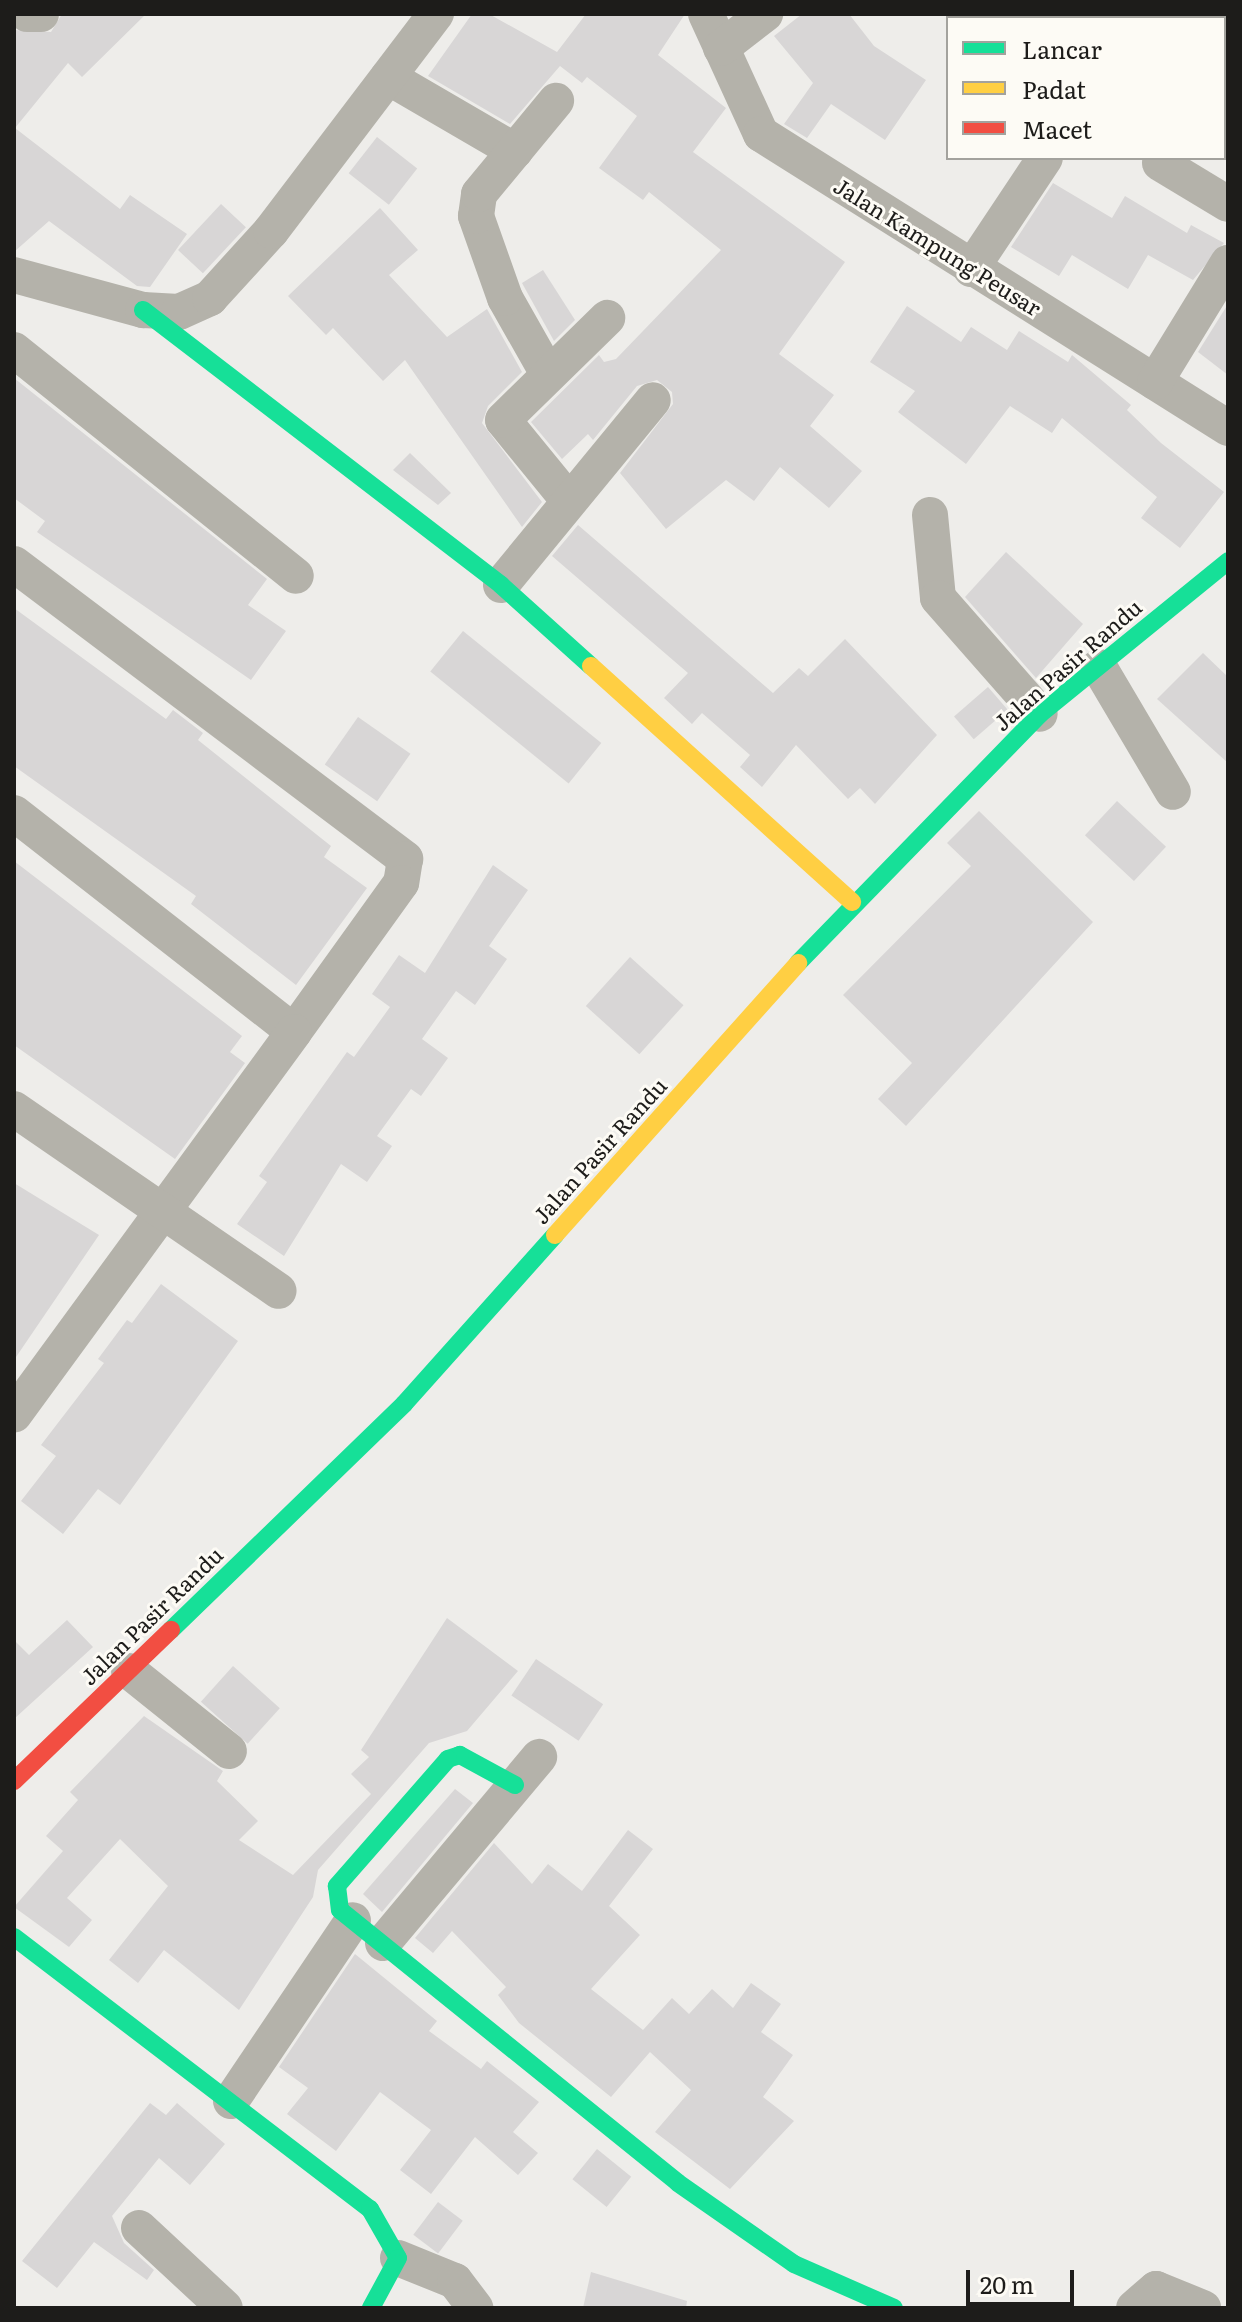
<!DOCTYPE html>
<style>
body{margin:0}
#map{position:relative;width:1242px;height:2322px;overflow:hidden;background:#eeedea;font-family:Literata,serif}
div>[style]{position:absolute}
.building>*{inset:0;background:#d8d6d6;transform-origin:0 0}
.street>*{height:36px;margin:-18px;padding:0 18px;transform-origin:18px;border-radius:18px;background:#b4b2aa}
.fast>*{height:18px;margin:-9px;padding:0 9px;transform-origin:9px;border-radius:9px;background:#16e098}
.slow>*{height:18px;margin:-9px;padding:0 9px;transform-origin:9px;border-radius:9px;background:#ffcf43}
.jam>*{height:18px;margin:-9px;padding:0 9px;transform-origin:9px;border-radius:9px;background:#f24e42}
span{translate:-50% -50%;white-space:nowrap;text-align:center;line-height:1.15;-webkit-text-stroke:6px #fdfbf5;paint-order:stroke}
.street-label{font-size:22px;color:#1d1c1a}
.frame{position:absolute;inset:0;border:16px solid #1d1c1a;pointer-events:none}
.legend{position:absolute;left:946px;top:16px;width:280px;height:144px;box-sizing:border-box;background:#fdfbf5;border:2px solid #a3a29d;margin:0;padding:10px 14px;list-style:none;font-size:24px;color:#1d1c1a}
.legend li{display:flex;align-items:center;gap:16px;height:40px}
.legend b{width:40px;border:2px solid #a3a29d}
.scale{position:absolute;left:966px;top:2270px;width:108px;height:36px;box-sizing:border-box;border:4px solid #1d1c1a;border-top:0;padding-left:10px;font-size:24px;line-height:28px;white-space:nowrap;color:#1d1c1a;-webkit-text-stroke:6px #fdfbf5;paint-order:stroke}
</style>
<div id="map">
<div class="building">
<i style="clip-path:polygon(62px 14px,146px 14px,82px 77px,68px 63px,15px 128px,120px 209px,130px 195px,187px 234px,150px 287px,137px 286px,49px 221px,14px 252px,14px 30px,51px 32px)"></i>
<i style="clip-path:polygon(472px 14px,489px 14px,557px 52px,586px 14px,685px 14px,658px 55px,726px 108px,693px 152px,845px 262px,779px 354px,834px 395px,810px 426px,862px 471px,829px 508px,780px 467px,754px 501px,726px 480px,666px 529px,620px 473px,673px 404px,672px 392px,657px 380px,637px 386px,593px 440px,588px 434px,562px 459px,531px 422px,599px 355px,604px 362px,616px 359px,721px 250px,649px 192px,643px 200px,599px 168px,637px 116px,587px 77px,582px 83px,560px 66px,510px 124px,428px 76px)"></i>
<i style="clip-path:polygon(802px 14px,849px 14px,874px 46px,926px 80px,885px 140px,831px 104px,807px 138px,784px 124px,813px 83px,774px 36px)"></i>
<i style="left:377px;top:137px;width:51px;height:46px;rotate:38deg"></i>
<i style="clip-path:polygon(1053px 183px,1112px 218px,1125px 196px,1187px 233px,1191px 225px,1224px 243px,1193px 280px,1148px 255px,1128px 289px,1072px 255px,1059px 276px,1011px 247px)"></i>
<i style="left:221px;top:204px;width:34px;height:63px;rotate:43deg"></i>
<i style="clip-path:polygon(380px 208px,418px 250px,389px 275px,447px 337px,487px 309px,522px 372px,488px 406px,482px 423px,542px 502px,522px 527px,405px 360px,383px 381px,333px 328px,326px 335px,288px 296px)"></i>
<i style="clip-path:polygon(543px 270px,575px 320px,554px 341px,522px 283px)"></i>
<i style="clip-path:polygon(1228px 304px,1228px 375px,1198px 352px)"></i>
<i style="clip-path:polygon(907px 306px,961px 342px,971px 327px,1007px 350px,1019px 331px,1068px 362px,1072px 355px,1131px 405px,1127px 410px,1161px 443px,1224px 492px,1180px 548px,1141px 518px,1157px 497px,1062px 418px,1052px 433px,1010px 406px,966px 464px,898px 412px,915px 391px,870px 362px)"></i>
<i style="clip-path:polygon(14px 378px,267px 579px,248px 605px,286px 631px,251px 680px,37px 532px,45px 521px,14px 498px)"></i>
<i style="clip-path:polygon(410px 453px,451px 493px,438px 505px,393px 470px)"></i>
<i style="clip-path:polygon(578px 525px,773px 693px,799px 668px,808px 676px,845px 639px,937px 735px,875px 804px,860px 788px,848px 799px,796px 745px,762px 787px,740px 767px,750px 755px,702px 713px,692px 724px,664px 698px,688px 673px,552px 556px)"></i>
<i style="clip-path:polygon(1006px 552px,1083px 624px,1036px 678px,965px 597px)"></i>
<i style="clip-path:polygon(14px 608px,166px 719px,173px 710px,203px 733px,198px 740px,331px 846px,324px 857px,367px 888px,296px 985px,191px 904px,196px 896px,14px 766px)"></i>
<i style="left:463px;top:631px;width:178px;height:52px;rotate:39deg"></i>
<i style="clip-path:polygon(1203px 653px,1228px 677px,1228px 763px,1157px 699px)"></i>
<i style="left:988px;top:687px;width:30px;height:45px;rotate:49deg"></i>
<i style="left:358px;top:717px;width:64px;height:58px;rotate:35deg"></i>
<i style="left:1117px;top:801px;width:67px;height:47px;rotate:43deg"></i>
<i style="clip-path:polygon(979px 811px,1093px 922px,906px 1126px,878px 1099px,912px 1063px,843px 995px,971px 866px,947px 843px)"></i>
<i style="clip-path:polygon(14px 861px,242px 1036px,230px 1052px,245px 1063px,175px 1159px,14px 1045px)"></i>
<i style="clip-path:polygon(493px 865px,528px 890px,489px 946px,507px 959px,475px 1005px,456px 991px,422px 1039px,448px 1058px,421px 1096px,411px 1089px,377px 1136px,392px 1146px,367px 1182px,341px 1164px,284px 1256px,237px 1224px,267px 1182px,259px 1176px,347px 1052px,354px 1057px,390px 1007px,372px 994px,399px 955px,425px 973px)"></i>
<i style="left:630px;top:957px;width:72px;height:66px;rotate:42deg"></i>
<i style="clip-path:polygon(14px 1183px,99px 1235px,14px 1360px)"></i>
<i style="clip-path:polygon(161px 1284px,238px 1341px,120px 1505px,98px 1489px,63px 1534px,21px 1501px,56px 1456px,41px 1445px,104px 1363px,98px 1359px,127px 1320px,132px 1323px)"></i>
<i style="clip-path:polygon(447px 1618px,518px 1671px,467px 1731px,429px 1743px,318px 1870px,313px 1897px,239px 2010px,164px 1950px,138px 1983px,109px 1960px,168px 1886px,120px 1839px,67px 1898px,92px 1920px,69px 1947px,14px 1907px,63px 1851px,46px 1836px,78px 1800px,70px 1792px,144px 1716px,223px 1771px,217px 1781px,258px 1821px,239px 1840px,293px 1875px,371px 1794px,351px 1774px,369px 1757px,361px 1750px)"></i>
<i style="clip-path:polygon(67px 1620px,93px 1647px,14px 1719px,14px 1640px,29px 1655px)"></i>
<i style="left:536px;top:1659px;width:81px;height:44px;rotate:34deg"></i>
<i style="left:233px;top:1666px;width:63px;height:48px;rotate:42deg"></i>
<i style="clip-path:polygon(455px 1789px,473px 1803px,382px 1912px,363px 1894px)"></i>
<i style="clip-path:polygon(628px 1830px,653px 1849px,609px 1906px,640px 1935px,591px 1989px,643px 2030px,672px 1998px,689px 2014px,712px 1989px,733px 2008px,751px 1983px,781px 2004px,761px 2032px,793px 2055px,763px 2097px,794px 2121px,730px 2189px,655px 2132px,691px 2090px,650px 2052px,611px 2097px,519px 2023px,498px 1995px,506px 1987px,452px 1931px,433px 1953px,415px 1938px,494px 1843px,532px 1884px,548px 1864px,582px 1891px)"></i>
<i style="clip-path:polygon(355px 1954px,437px 2021px,429px 2031px,481px 2069px,487px 2061px,539px 2102px,513px 2132px,538px 2153px,518px 2175px,475px 2137px,431px 2194px,400px 2170px,431px 2130px,380px 2092px,336px 2151px,287px 2114px,308px 2088px,279px 2067px)"></i>
<i style="clip-path:polygon(150px 2103px,166px 2115px,177px 2103px,225px 2144px,190px 2185px,159px 2158px,112px 2216px,124px 2243px,154px 2270px,147px 2280px,94px 2242px,57px 2288px,22px 2261px)"></i>
<i style="left:597px;top:2149px;width:44px;height:39px;rotate:39deg"></i>
<i style="left:438px;top:2202px;width:31px;height:41px;rotate:37deg"></i>
<i style="clip-path:polygon(591px 2272px,687px 2301px,686px 2308px,583px 2308px)"></i>
</div>
<div class="street">
<i style="left:27px;top:14px;width:14px"></i>
<i style="left:706px;top:14px;width:132px;rotate:65.4deg"></i>
<i style="left:761px;top:134px;width:552px;rotate:32.19deg"></i>
<i style="left:1134px;top:18px;width:5px;rotate:-53deg"></i>
<i style="left:721px;top:48px;width:56px;rotate:-37.7deg"></i>
<i style="left:388px;top:77px;width:147px;rotate:30.2deg"></i>
<i style="left:1160px;top:163px;width:79px;rotate:31.1deg"></i>
<i style="left:971px;top:269px;width:133px;rotate:-56.3deg"></i>
<i style="left:14px;top:275px;width:134px;rotate:15.2deg"></i>
<i style="left:143px;top:310px;width:36px;rotate:3deg"></i>
<i style="left:179px;top:312px;width:34px;rotate:-24deg"></i>
<i style="left:210px;top:298px;width:91px;rotate:-47.7deg"></i>
<i style="left:271px;top:231px;width:273px;rotate:-52.8deg"></i>
<i style="left:14px;top:350px;width:361px;rotate:38.7deg"></i>
<i style="left:548px;top:374px;width:87px;rotate:-119.5deg"></i>
<i style="left:505px;top:298px;width:87px;rotate:-109.5deg"></i>
<i style="left:476px;top:216px;width:22px;rotate:-82deg"></i>
<i style="left:479px;top:194px;width:121px;rotate:-50.4deg"></i>
<i style="left:1155px;top:382px;width:140px;rotate:-58.5deg"></i>
<i style="left:569px;top:501px;width:104px;rotate:-129.2deg"></i>
<i style="left:503px;top:420px;width:146px;rotate:-44.4deg"></i>
<i style="left:930px;top:515px;width:83px;rotate:84.5deg"></i>
<i style="left:938px;top:598px;width:154px;rotate:48.7deg"></i>
<i style="left:14px;top:564px;width:490px;rotate:37deg"></i>
<i style="left:405px;top:859px;width:24px;rotate:99deg"></i>
<i style="left:401px;top:883px;width:183px;rotate:125.7deg"></i>
<i style="left:501px;top:585px;width:239px;rotate:-50.6deg"></i>
<i style="left:1099px;top:667px;width:145px;rotate:59.4deg"></i>
<i style="left:14px;top:813px;width:355px;rotate:38deg"></i>
<i style="left:294px;top:1032px;width:474px;rotate:126.2deg"></i>
<i style="left:14px;top:1109px;width:321px;rotate:34.5deg"></i>
<i style="left:129px;top:1671px;width:128px;rotate:38.7deg"></i>
<i style="left:383px;top:1943px;width:243px;rotate:-50deg"></i>
<i style="left:231px;top:2101px;width:218px;rotate:-56deg"></i>
<i style="left:139px;top:2228px;width:117px;rotate:42.9deg"></i>
<i style="left:398px;top:2258px;width:61px;rotate:22deg"></i>
<i style="left:455px;top:2281px;width:34px;rotate:53deg"></i>
<i style="left:1134px;top:2308px;width:29px;rotate:-41deg"></i>
<i style="left:1156px;top:2289px;width:51px;rotate:22deg"></i>
</div>
<div class="fast">
<i style="left:143px;top:310px;width:451px;rotate:37.5deg"></i>
<i style="left:501px;top:585px;width:121px;rotate:42deg"></i>
<i style="left:798px;top:963px;width:347px;rotate:-45.8deg"></i>
<i style="left:1040px;top:714px;width:242px;rotate:-39.1deg"></i>
<i style="left:171px;top:1630px;width:325px;rotate:-44.1deg"></i>
<i style="left:404px;top:1404px;width:227px;rotate:-48.2deg"></i>
<i style="left:515px;top:1785px;width:63px;rotate:-151.4deg"></i>
<i style="left:460px;top:1755px;width:13px;rotate:162deg"></i>
<i style="left:448px;top:1759px;width:169px;rotate:131.2deg"></i>
<i style="left:337px;top:1886px;width:24px;rotate:83deg"></i>
<i style="left:340px;top:1910px;width:434px;rotate:38.9deg"></i>
<i style="left:678px;top:2183px;width:141px;rotate:34.9deg"></i>
<i style="left:794px;top:2264px;width:109px;rotate:23.7deg"></i>
<i style="left:14px;top:1937px;width:448px;rotate:37.4deg"></i>
<i style="left:370px;top:2209px;width:56px;rotate:60.3deg"></i>
<i style="left:398px;top:2258px;width:57px;rotate:118.4deg"></i>
</div>
<div class="slow">
<i style="left:591px;top:666px;width:352px;rotate:42.1deg"></i>
<i style="left:555px;top:1235px;width:365px;rotate:-48.2deg"></i>
</div>
<div class="jam">
<i style="left:14px;top:1781px;width:218px;rotate:-43.9deg"></i>
</div>
<div class="street-label">
<span style="left:938px;top:246px;rotate:32deg">Jalan Kampung Peusar</span>
<span style="left:1067px;top:664px;rotate:-41deg">Jalan Pasir Randu</span>
<span style="left:599px;top:1150px;rotate:-48deg">Jalan Pasir Randu</span>
<span style="left:151px;top:1615px;rotate:-44deg">Jalan Pasir Randu</span>
</div>
<div class="frame"></div>
<ul class="legend">
<li><b style="height:10px;background:#16e098"></b>Lancar</li>
<li><b style="height:10px;background:#ffcf43"></b>Padat</li>
<li><b style="height:10px;background:#f24e42"></b>Macet</li>
</ul>
<div class="scale">20 m</div>
</div>
